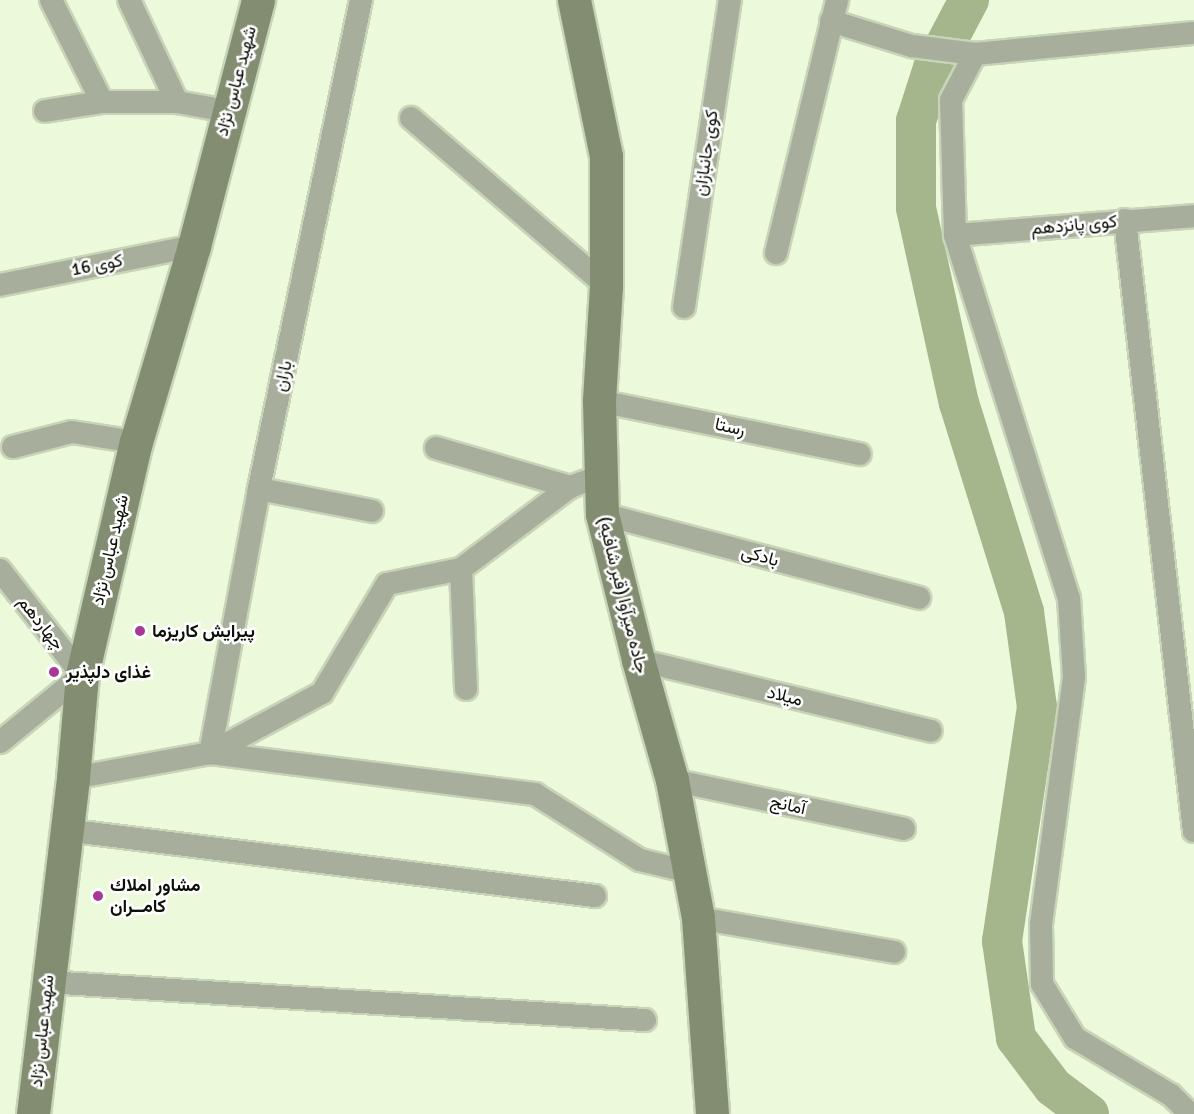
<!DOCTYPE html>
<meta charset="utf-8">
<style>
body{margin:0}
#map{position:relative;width:1194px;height:1114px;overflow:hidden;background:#ecf9da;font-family:Signika,Vazirmatn,sans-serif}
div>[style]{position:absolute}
.river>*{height:40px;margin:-20px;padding:0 20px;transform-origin:20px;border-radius:20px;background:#a5b68c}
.roads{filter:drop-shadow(2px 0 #c8d4b8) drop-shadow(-2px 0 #c8d4b8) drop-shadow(0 2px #c8d4b8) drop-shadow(0 -2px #c8d4b8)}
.street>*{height:22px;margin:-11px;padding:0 11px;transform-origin:11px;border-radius:11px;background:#a7ae9c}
.secondary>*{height:33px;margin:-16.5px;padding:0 16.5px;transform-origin:16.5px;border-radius:16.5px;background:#828d71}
.dots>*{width:16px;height:16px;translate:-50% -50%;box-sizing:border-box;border:3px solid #fff;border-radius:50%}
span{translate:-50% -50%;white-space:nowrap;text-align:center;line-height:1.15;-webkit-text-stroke:5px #fff;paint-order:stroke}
.street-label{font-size:18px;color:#0c1006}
.poi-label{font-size:18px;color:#0c1006;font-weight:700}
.left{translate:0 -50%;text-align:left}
</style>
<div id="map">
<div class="river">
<i style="left:969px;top:0;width:77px;rotate:117.9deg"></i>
<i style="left:933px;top:68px;width:56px;rotate:107.8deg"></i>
<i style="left:916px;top:121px;width:87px;rotate:90deg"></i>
<i style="left:916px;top:208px;width:200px;rotate:77.6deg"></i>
<i style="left:959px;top:403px;width:219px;rotate:72.7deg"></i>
<i style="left:1024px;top:612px;width:96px;rotate:82.2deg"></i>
<i style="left:1037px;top:707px;width:237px;rotate:98.5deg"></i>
<i style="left:1002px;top:941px;width:98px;rotate:81.8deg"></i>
<i style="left:1016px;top:1038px;width:61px;rotate:52.9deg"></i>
<i style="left:1053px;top:1087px;width:45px;rotate:36.9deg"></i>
</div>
<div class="roads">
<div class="street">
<i style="left:51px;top:0;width:114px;rotate:63.4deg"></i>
<i style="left:129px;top:0;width:113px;rotate:64.8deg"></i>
<i style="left:361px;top:0;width:500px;rotate:101.8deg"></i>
<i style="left:259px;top:489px;width:269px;rotate:100.5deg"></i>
<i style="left:210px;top:753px;width:328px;rotate:7.2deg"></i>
<i style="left:535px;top:794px;width:124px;rotate:32.2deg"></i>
<i style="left:640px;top:860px;width:51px;rotate:13.5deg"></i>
<i style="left:831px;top:21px;width:85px;rotate:17.2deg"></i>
<i style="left:912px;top:46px;width:64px;rotate:7.2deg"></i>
<i style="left:975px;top:54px;width:220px;rotate:-5.5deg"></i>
<i style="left:975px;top:54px;width:52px;rotate:117.6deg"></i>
<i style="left:951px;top:100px;width:135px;rotate:88.3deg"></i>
<i style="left:955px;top:235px;width:380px;rotate:72.6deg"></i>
<i style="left:1069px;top:598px;width:79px;rotate:86.4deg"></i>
<i style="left:1074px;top:677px;width:250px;rotate:97.6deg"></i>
<i style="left:1041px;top:925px;width:59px;rotate:89deg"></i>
<i style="left:1042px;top:984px;width:63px;rotate:58.6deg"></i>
<i style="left:1075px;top:1038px;width:112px;rotate:30.7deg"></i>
<i style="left:1171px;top:1095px;width:27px;rotate:45deg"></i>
<i style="left:45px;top:111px;width:58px;rotate:-9deg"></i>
<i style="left:102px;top:102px;width:75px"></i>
<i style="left:177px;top:102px;width:51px;rotate:10.2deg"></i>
<i style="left:411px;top:118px;width:257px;rotate:40.7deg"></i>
<i style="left:1125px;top:220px;width:615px;rotate:83.56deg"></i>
<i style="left:955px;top:235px;width:240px;rotate:-4.5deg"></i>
<i style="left:776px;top:253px;width:260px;rotate:-76.4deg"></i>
<i style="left:0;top:285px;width:198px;rotate:-11.4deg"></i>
<i style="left:684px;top:307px;width:310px;rotate:-81.5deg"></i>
<i style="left:599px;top:401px;width:266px;rotate:11.5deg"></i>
<i style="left:13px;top:447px;width:61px;rotate:-14.3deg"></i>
<i style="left:72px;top:432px;width:65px;rotate:8.9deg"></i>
<i style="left:436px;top:448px;width:140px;rotate:16.2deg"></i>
<i style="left:259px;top:489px;width:115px;rotate:11deg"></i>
<i style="left:602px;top:514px;width:328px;rotate:14.8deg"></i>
<i style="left:461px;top:569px;width:120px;rotate:87.6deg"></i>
<i style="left:0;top:570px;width:133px;rotate:52deg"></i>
<i style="left:82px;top:675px;width:106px;rotate:140.7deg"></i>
<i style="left:638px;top:660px;width:301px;rotate:13.6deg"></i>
<i style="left:73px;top:778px;width:139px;rotate:-10.3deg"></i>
<i style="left:210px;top:753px;width:127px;rotate:-28.2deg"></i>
<i style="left:322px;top:693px;width:127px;rotate:-59.2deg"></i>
<i style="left:387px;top:584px;width:76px;rotate:-11.5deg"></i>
<i style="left:461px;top:569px;width:136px;rotate:-37deg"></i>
<i style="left:570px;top:487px;width:35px;rotate:-20deg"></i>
<i style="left:672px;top:780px;width:237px;rotate:11.9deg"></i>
<i style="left:65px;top:830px;width:534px;rotate:7.1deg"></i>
<i style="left:698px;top:918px;width:199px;rotate:9.8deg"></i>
<i style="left:47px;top:982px;width:599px;rotate:3.64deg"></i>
</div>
<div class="secondary">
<i style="left:574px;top:0;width:159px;rotate:78.4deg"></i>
<i style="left:606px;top:156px;width:130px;rotate:90deg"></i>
<i style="left:606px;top:286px;width:115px;rotate:93.5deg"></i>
<i style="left:599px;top:401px;width:113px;rotate:88.5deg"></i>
<i style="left:602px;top:514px;width:150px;rotate:76.1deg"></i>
<i style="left:638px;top:660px;width:125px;rotate:74.2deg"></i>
<i style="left:672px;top:780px;width:140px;rotate:79.3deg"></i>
<i style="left:698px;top:918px;width:196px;rotate:85.9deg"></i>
<i style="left:33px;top:1114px;width:338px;rotate:-83.2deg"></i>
<i style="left:73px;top:778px;width:103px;rotate:-85deg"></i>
<i style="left:82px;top:675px;width:239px;rotate:-77deg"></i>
<i style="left:136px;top:442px;width:204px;rotate:-73.5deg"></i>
<i style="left:194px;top:246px;width:254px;rotate:-75.4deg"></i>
</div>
</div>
<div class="dots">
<i style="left:140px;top:631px;background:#a83895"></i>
<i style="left:54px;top:672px;background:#a83895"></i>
<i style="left:98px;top:896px;background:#a83895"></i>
</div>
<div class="street-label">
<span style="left:236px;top:81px;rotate:-75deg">شهید عباس نژاد</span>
<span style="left:706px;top:153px;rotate:-82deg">کوی جانبازان</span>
<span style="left:1074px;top:225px;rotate:-5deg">کوی پانزدهم</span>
<span style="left:97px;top:265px;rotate:-11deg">کوی 16</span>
<span style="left:283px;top:376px;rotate:-78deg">باران</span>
<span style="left:730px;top:427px;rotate:12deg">رستا</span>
<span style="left:110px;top:550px;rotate:-77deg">شهید عباس نژاد</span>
<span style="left:760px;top:556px;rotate:15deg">بادکی</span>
<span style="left:623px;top:595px;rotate:76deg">جاده میرآوا (قبر شافیه)</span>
<span style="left:41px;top:623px;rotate:52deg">چهاردهم</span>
<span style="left:785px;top:696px;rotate:14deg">میلاد</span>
<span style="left:788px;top:805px;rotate:12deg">آمانج</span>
<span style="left:42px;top:1031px;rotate:-84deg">شهید عباس نژاد</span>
</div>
<div class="poi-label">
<span class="left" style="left:152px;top:631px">پیرایش کاریزما</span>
<span class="left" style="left:66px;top:672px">غذای دلپذیر</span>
<span class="left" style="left:110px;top:896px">مشاور املاك<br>كامــران</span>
</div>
</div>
